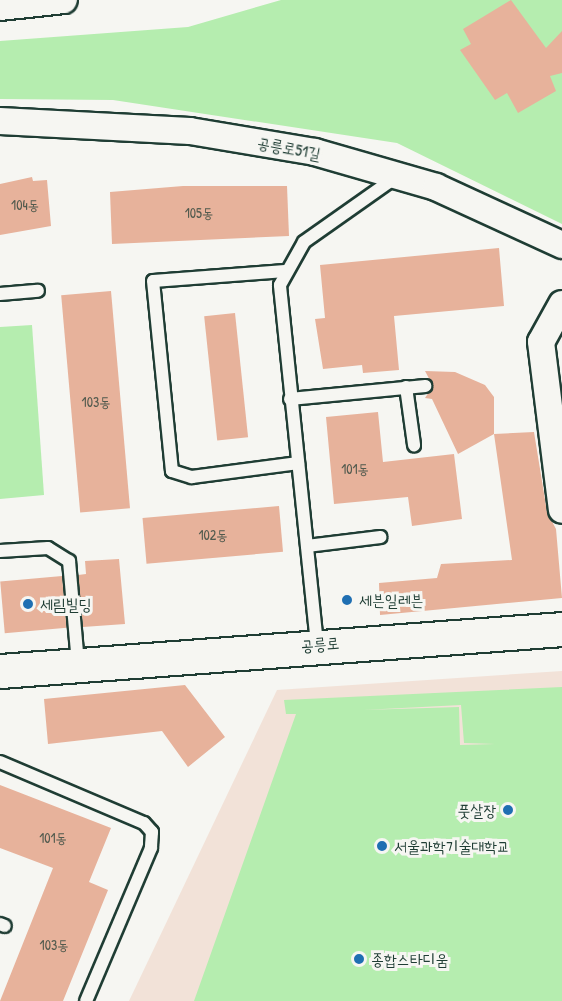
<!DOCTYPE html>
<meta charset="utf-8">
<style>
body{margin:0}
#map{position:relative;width:562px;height:1001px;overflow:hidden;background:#f6f6f2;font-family:"Patrick Hand","Poor Story",sans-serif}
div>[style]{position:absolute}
.built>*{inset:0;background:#f2e2d8}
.green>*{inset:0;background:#b5edaf}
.building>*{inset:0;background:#e7b29b;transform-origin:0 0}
.roads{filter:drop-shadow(2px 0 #1f3d34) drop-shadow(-2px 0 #1f3d34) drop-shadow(0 2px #1f3d34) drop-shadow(0 -2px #1f3d34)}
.lane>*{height:12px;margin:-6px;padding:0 6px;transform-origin:6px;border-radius:6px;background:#f6f6f2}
.street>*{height:26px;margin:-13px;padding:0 13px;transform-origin:13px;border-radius:13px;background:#f6f6f2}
.secondary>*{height:33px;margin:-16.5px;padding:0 16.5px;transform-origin:16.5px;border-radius:16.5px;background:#f6f6f2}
.dots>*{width:16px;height:16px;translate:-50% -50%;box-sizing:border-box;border:3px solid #f6f6f2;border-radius:50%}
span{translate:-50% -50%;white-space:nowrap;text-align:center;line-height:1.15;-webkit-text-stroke:6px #f6f6f2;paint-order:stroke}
.number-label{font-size:14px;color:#515a4e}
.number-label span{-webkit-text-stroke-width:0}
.street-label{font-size:16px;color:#1f3d34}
.poi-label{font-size:16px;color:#1f3d34}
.left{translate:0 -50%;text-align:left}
.right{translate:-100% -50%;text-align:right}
</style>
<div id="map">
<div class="built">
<i style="clip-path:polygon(562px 671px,562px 1001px,129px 1001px,277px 690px)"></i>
</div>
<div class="green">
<i style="clip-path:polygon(281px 0,562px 0,562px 224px,397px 143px,113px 100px,0 99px,0 41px,188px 27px)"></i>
<i style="clip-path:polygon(32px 325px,44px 495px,0 499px,0 327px)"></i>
<i style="clip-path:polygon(evenodd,562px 687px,562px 1001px,194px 1001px,296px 714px,286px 714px,284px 700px,562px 687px,461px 705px,464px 743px,495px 744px,460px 745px,459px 707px,363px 710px,461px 705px)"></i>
</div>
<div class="building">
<i style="clip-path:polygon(511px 0,546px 48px,562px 31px,562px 73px,550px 76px,556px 91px,518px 113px,507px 93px,495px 100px,460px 50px,471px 44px,463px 29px)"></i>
<i style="clip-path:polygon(32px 177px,33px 181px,47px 180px,51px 226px,0 235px,0 184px)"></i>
<i style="clip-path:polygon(183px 186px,287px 186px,289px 236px,112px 244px,110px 192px)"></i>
<i style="clip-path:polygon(499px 248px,504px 306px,394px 316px,399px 370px,363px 373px,362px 365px,323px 369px,315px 319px,325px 318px,320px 265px)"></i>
<i style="left:111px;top:291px;width:218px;height:50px;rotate:85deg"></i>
<i style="left:235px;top:313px;width:125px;height:31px;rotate:84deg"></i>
<i style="clip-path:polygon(425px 371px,455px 372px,485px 385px,494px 397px,494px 434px,534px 432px,547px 512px,556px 529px,562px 598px,380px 615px,379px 583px,437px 578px,441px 564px,512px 560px,494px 434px,458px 454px,432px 399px,425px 398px,433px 386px)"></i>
<i style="clip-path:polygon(378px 412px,383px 462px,454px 454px,462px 519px,412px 526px,408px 497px,334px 504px,326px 417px)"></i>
<i style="left:279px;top:506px;width:46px;height:137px;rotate:85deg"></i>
<i style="clip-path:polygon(119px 559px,125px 624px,83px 627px,78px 575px,86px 574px,85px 561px)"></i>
<i style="left:62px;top:576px;width:52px;height:62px;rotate:85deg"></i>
<i style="clip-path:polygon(185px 685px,225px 737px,188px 767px,162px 731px,48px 744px,44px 699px)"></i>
<i style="clip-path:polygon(0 785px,111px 828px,89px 882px,108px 890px,63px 1001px,0 1001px,53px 868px,0 848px)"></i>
</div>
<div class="roads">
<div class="lane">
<i style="left:285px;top:271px;width:132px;rotate:175.7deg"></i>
<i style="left:153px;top:281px;width:191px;rotate:84.3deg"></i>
<i style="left:172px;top:471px;width:21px;rotate:17deg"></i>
<i style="left:192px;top:477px;width:107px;rotate:-7.5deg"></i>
<i style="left:0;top:294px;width:38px;rotate:-5deg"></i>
<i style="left:406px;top:387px;width:59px;rotate:82.1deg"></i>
<i style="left:290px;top:399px;width:136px;rotate:-5.5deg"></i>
<i style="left:307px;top:546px;width:74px;rotate:-7deg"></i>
<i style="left:0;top:551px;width:48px;rotate:-3.6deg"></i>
<i style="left:48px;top:548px;width:25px;rotate:32deg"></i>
<i style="left:69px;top:561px;width:102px;rotate:85deg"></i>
<i style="left:317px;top:644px;width:361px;rotate:-95.9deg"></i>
<i style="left:280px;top:285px;width:49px;rotate:-60.8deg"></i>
<i style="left:304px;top:242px;width:113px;rotate:-35.2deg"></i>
<i style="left:0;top:762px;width:156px;rotate:23deg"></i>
<i style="left:144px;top:823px;width:12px;rotate:48deg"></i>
<i style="left:152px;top:832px;width:16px;rotate:94deg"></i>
<i style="left:151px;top:848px;width:166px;rotate:113deg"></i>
<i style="left:0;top:924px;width:5px;rotate:22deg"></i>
</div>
<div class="street">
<i style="left:0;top:7px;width:64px;rotate:-6.2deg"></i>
<i style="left:0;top:121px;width:190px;rotate:3deg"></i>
<i style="left:190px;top:131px;width:127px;rotate:9.5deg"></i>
<i style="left:315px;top:152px;width:126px;rotate:16.1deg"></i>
<i style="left:436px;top:187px;width:139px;rotate:24.7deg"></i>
<i style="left:562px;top:304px;width:43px;rotate:118.9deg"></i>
<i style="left:541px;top:342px;width:169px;rotate:82.9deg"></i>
</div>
<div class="secondary">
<i style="left:0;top:671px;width:564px;rotate:-4.27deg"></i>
</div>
</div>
<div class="dots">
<i style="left:347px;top:600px;background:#1f6fb2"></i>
<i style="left:28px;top:604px;background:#1f6fb2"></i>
<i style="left:508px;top:810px;background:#1f6fb2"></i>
<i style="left:382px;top:846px;background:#1f6fb2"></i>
<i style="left:359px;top:959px;background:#1f6fb2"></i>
</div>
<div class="number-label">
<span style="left:25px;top:205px">104동</span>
<span style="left:199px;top:213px">105동</span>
<span style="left:96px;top:402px">103동</span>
<span style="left:355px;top:469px">101동</span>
<span style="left:213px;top:535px">102동</span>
<span style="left:53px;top:838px">101동</span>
<span style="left:54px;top:945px">103동</span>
</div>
<div class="street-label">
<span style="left:289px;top:148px;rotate:11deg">공릉로51길</span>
<span style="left:320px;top:644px;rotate:-4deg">공릉로</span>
</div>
<div class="poi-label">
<span class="left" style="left:359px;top:600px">세븐일레븐</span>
<span class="left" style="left:40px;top:604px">세림빌딩</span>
<span class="right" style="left:496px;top:810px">풋살장</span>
<span class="left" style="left:394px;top:846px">서울과학기술대학교</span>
<span class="left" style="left:371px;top:959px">종합스타디움</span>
</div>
</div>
